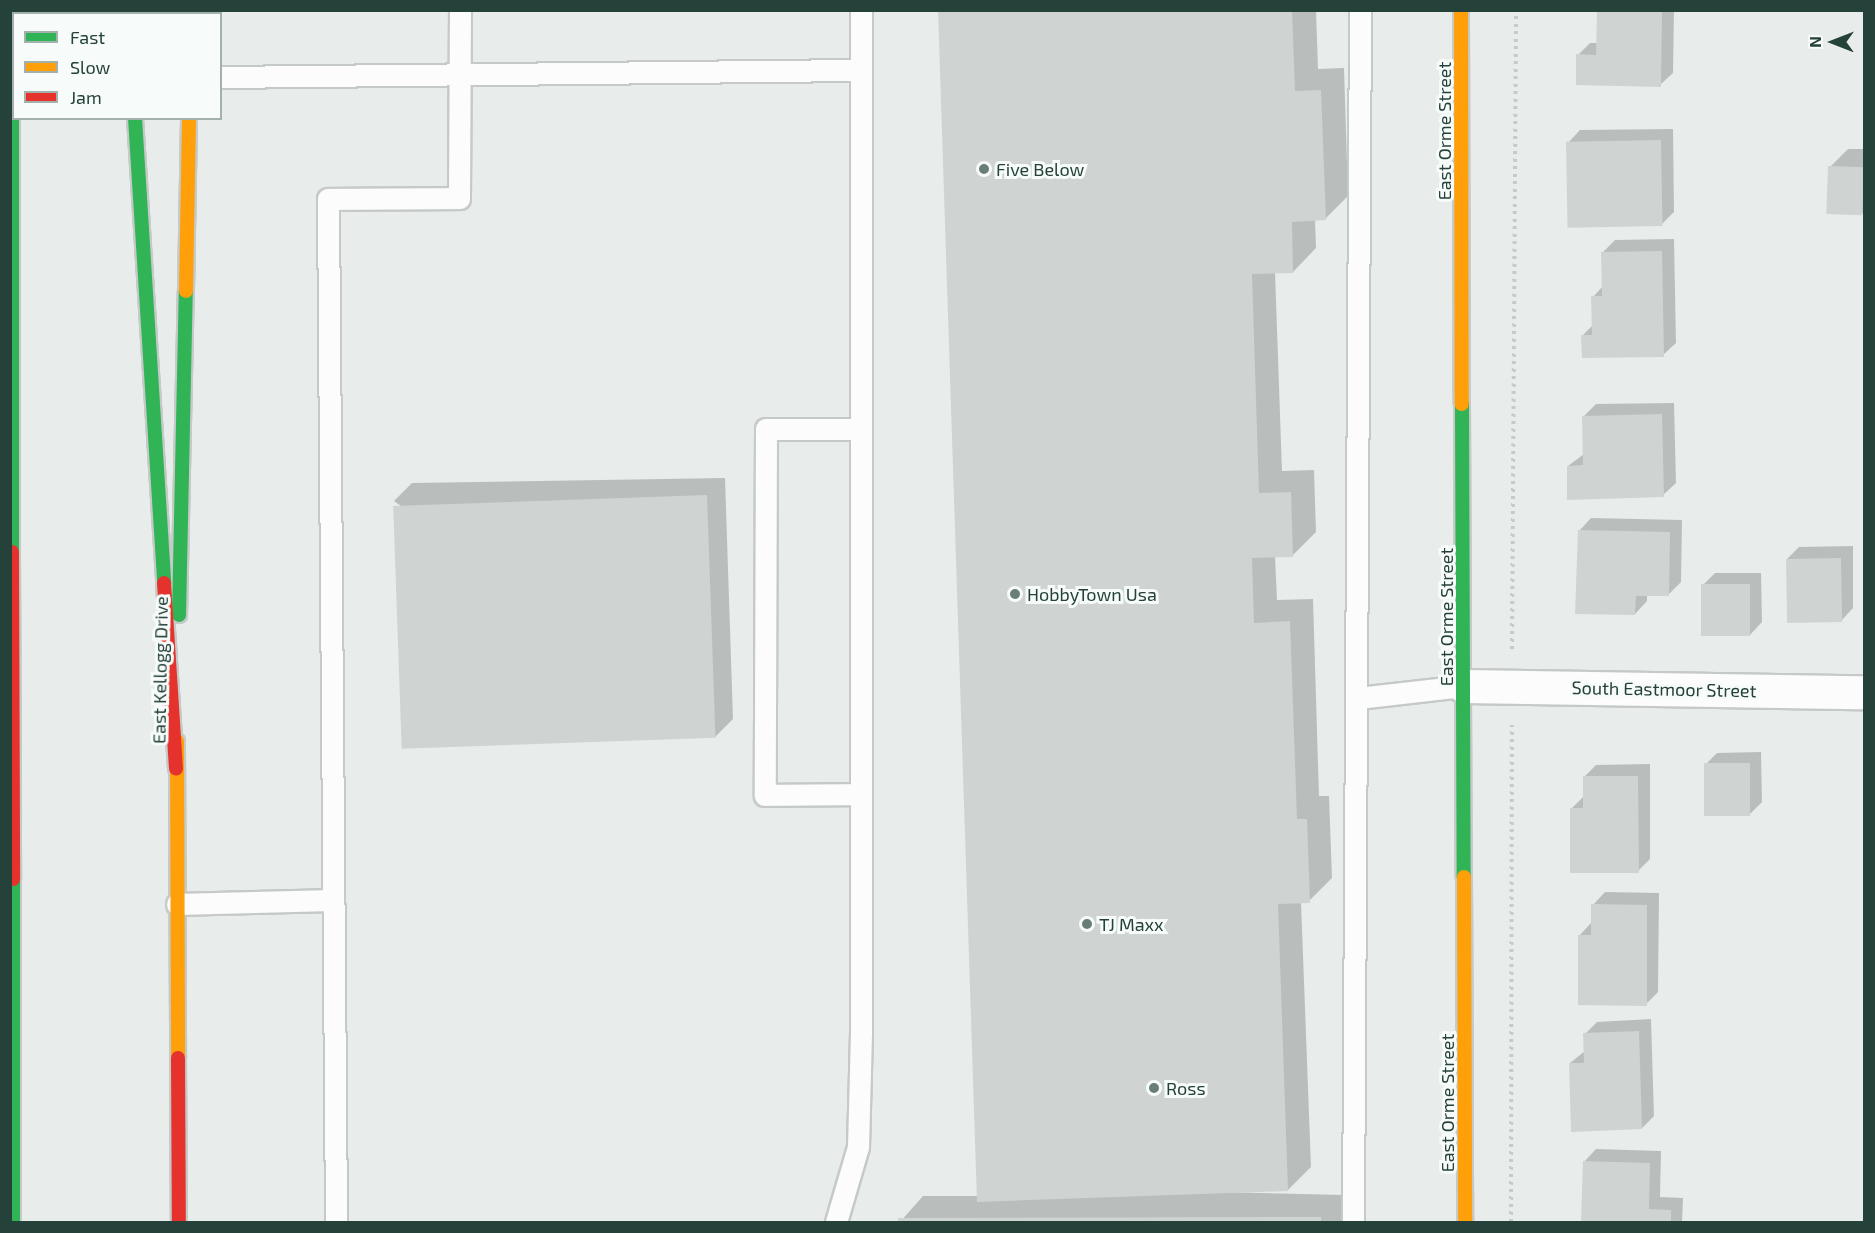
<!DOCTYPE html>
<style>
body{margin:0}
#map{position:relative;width:1875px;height:1233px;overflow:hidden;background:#e8edeb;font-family:"Exo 2",sans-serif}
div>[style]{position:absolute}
.shadow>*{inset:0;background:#0003}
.building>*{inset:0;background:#cfd4d2;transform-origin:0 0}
.path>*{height:4px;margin-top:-2px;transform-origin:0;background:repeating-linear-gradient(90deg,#c3ccca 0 3px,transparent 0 7.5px)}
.roads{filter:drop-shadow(2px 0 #c5cac8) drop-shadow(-2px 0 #c5cac8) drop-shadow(0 2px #c5cac8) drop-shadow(0 -2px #c5cac8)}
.lane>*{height:21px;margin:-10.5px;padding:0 10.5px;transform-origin:10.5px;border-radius:10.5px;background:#fcfcfc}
.street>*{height:33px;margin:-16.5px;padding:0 16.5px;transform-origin:16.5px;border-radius:16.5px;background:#fcfcfc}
.fast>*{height:14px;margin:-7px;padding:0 7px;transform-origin:7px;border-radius:7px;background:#30b455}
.slow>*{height:14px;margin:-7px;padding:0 7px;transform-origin:7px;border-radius:7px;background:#ff9f0a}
.jam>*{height:14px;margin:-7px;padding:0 7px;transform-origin:7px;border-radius:7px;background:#e5322d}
.dots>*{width:16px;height:16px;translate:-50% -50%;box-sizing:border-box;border:3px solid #f7fbf9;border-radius:50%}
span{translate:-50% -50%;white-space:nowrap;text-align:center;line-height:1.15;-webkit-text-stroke:6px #f7fbf9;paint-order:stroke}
.street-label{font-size:18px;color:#24423a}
.poi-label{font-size:18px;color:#24423a}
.left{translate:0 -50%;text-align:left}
.frame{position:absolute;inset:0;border:12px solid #24423a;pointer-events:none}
.legend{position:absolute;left:12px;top:12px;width:210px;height:108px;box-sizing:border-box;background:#f7fbf9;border:2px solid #a3b1ad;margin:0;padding:8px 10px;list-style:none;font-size:18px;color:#24423a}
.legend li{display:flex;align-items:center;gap:12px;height:30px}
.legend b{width:30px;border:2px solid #a3b1ad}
.north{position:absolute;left:1803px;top:12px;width:60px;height:60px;-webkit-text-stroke:4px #f7fbf9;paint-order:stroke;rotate:270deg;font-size:16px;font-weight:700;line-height:24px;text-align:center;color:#24423a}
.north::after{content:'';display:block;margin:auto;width:21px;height:27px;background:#24423a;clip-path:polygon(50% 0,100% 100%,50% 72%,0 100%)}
</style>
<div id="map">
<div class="shadow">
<i style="clip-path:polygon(939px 10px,1316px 10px,1318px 69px,1344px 68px,1348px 196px,1325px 219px,1315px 219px,1316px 248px,1293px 272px,1275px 272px,1282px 471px,1314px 470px,1316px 532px,1293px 555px,1275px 556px,1277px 600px,1313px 599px,1319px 796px,1329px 796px,1332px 878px,1309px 901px,1301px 902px,1311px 1167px,1288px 1190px,1220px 1192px,1344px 1195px,1344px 1222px,900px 1222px,923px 1196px,978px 1196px)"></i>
<i style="clip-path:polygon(1598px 10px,1674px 10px,1673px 73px,1660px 85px,1578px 55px,1590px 43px,1598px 43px)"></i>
<i style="clip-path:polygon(1673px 129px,1674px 212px,1661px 225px,1568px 143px,1580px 130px)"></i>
<i style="clip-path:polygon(1848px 149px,1864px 149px,1864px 213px,1828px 212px,1830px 167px)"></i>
<i style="clip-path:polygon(1674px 239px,1676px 343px,1663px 355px,1583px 335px,1593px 325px,1593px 297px,1603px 286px,1603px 252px,1615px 240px)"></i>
<i style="clip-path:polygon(1674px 403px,1676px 483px,1663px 495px,1568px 466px,1584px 454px,1583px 417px,1596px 404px)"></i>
<i style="clip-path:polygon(725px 478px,733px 719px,715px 737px,394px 501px,412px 483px)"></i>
<i style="clip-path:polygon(1591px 518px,1682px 520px,1681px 582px,1668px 595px,1647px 594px,1647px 601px,1635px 614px,1579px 531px)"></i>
<i style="clip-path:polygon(1853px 546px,1853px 608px,1841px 621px,1787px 559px,1799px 547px)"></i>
<i style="clip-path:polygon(1715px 573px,1761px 573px,1762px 622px,1750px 635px,1703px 585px)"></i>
<i style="clip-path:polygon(1761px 752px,1762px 802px,1750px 814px,1705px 765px,1717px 753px)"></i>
<i style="clip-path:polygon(1650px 764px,1650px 859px,1638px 871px,1571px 809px,1584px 796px,1584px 777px,1596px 765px)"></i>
<i style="clip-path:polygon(1605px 892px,1659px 893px,1658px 992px,1646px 1004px,1579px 936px,1591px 923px,1593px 905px)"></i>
<i style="clip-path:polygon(1651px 1019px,1654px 1116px,1642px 1128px,1570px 1063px,1585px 1051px,1585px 1034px,1597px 1022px)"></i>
<i style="clip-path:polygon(1596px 1149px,1661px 1151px,1660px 1197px,1683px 1198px,1682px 1222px,1583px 1222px,1584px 1162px)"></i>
</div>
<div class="building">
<i style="clip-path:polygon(938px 10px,1292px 10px,1295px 91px,1321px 90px,1326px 220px,1292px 222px,1293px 273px,1252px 274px,1259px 493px,1291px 492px,1293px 557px,1252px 558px,1254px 623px,1290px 621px,1297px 819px,1307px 819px,1310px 903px,1278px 904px,1288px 1191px,977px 1202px)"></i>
<i style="clip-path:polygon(1597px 10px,1662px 10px,1661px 87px,1576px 85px,1576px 54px,1596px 55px)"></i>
<i style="left:1661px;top:140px;width:86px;height:95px;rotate:89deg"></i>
<i style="left:1828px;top:166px;width:36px;height:48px;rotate:2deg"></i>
<i style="clip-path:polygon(1662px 251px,1664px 357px,1582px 358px,1581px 335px,1592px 335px,1591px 296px,1602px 296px,1601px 252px)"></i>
<i style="clip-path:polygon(1662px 414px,1664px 497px,1567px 500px,1567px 466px,1583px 465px,1582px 416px)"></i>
<i style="left:707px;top:495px;width:243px;height:314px;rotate:88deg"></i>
<i style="clip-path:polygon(1578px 530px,1670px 532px,1669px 596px,1636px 596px,1635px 615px,1575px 614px)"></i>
<i style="left:1841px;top:558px;width:64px;height:55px;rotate:89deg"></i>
<i style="left:1750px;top:584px;width:52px;height:49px;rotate:90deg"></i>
<i style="left:1750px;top:763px;width:53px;height:46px;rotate:90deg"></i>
<i style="clip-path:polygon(1583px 776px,1638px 776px,1639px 873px,1570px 873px,1570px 808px,1583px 808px)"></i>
<i style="clip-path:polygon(1591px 904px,1647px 905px,1647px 1006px,1578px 1005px,1578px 935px,1591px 935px)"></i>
<i style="clip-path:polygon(1639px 1031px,1642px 1129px,1571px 1132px,1569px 1063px,1584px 1063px,1583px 1033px)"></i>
<i style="clip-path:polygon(1583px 1161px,1650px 1163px,1649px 1209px,1671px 1210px,1671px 1222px,1581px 1222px)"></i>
<i style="clip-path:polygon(1321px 1217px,1321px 1222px,898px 1222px,898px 1218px)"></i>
</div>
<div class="path">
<i style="left:1512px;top:649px;width:639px;rotate:-89.64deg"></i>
<i style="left:1511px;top:1222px;width:497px;rotate:-89.9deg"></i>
</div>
<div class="roads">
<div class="lane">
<i style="left:220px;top:77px;width:641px;rotate:-0.63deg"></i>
<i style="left:861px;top:429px;width:95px;rotate:180deg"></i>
<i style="left:766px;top:429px;width:366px;rotate:90.2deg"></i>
<i style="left:765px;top:795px;width:96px;rotate:-0.6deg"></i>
<i style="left:1358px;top:698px;width:107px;rotate:-6.5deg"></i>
<i style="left:177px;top:904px;width:154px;rotate:-1.5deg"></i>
<i style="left:336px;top:1222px;width:1023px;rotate:-90.45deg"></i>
<i style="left:328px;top:199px;width:131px;rotate:-0.4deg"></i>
<i style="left:459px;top:198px;width:188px;rotate:-89.7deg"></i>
<i style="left:836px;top:1222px;width:78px;rotate:-73.7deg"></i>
<i style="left:858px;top:1147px;width:114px;rotate:-88.5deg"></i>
<i style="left:861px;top:1033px;width:1023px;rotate:-90deg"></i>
<i style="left:1353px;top:1222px;width:1212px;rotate:-89.67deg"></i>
</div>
<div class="street">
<i style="left:1464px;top:686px;width:400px;rotate:0.9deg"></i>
</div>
<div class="fast">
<i style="left:12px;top:10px;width:542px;rotate:90deg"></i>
<i style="left:129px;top:10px;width:4px;rotate:90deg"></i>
<i style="left:135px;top:118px;width:466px;rotate:86.4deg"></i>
<i style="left:1462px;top:404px;width:473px;rotate:89.8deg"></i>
<i style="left:179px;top:615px;width:324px;rotate:-88.8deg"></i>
<i style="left:13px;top:879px;width:343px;rotate:90deg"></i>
</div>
<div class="slow">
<i style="left:190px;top:10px;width:4px;rotate:90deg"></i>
<i style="left:1461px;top:10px;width:394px;rotate:89.9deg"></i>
<i style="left:186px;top:291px;width:173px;rotate:-89deg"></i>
<i style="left:177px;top:741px;width:317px;rotate:89.8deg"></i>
<i style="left:1464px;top:877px;width:345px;rotate:89.8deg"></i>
</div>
<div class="jam">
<i style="left:12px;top:552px;width:327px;rotate:89.8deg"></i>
<i style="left:164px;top:583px;width:186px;rotate:86.3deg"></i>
<i style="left:178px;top:1058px;width:164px;rotate:89.7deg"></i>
</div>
</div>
<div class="dots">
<i style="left:984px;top:169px;background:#697e78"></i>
<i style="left:1015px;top:594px;background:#697e78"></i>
<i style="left:1087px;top:924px;background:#697e78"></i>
<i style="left:1154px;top:1088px;background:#697e78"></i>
</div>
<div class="street-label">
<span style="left:1444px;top:131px;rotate:-90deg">East Orme Street</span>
<span style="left:1446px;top:617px;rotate:-90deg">East Orme Street</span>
<span style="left:160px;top:670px;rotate:-89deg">East Kellogg Drive</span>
<span style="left:1664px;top:689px;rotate:1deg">South Eastmoor Street</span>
<span style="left:1447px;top:1103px;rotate:-90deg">East Orme Street</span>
</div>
<div class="poi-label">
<span class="left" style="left:996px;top:169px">Five Below</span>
<span class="left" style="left:1027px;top:594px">HobbyTown Usa</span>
<span class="left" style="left:1099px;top:924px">TJ Maxx</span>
<span class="left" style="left:1166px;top:1088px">Ross</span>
</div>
<div class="frame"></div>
<ul class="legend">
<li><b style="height:8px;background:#30b455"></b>Fast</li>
<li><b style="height:8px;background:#ff9f0a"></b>Slow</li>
<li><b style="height:8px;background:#e5322d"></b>Jam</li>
</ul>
<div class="north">N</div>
</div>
